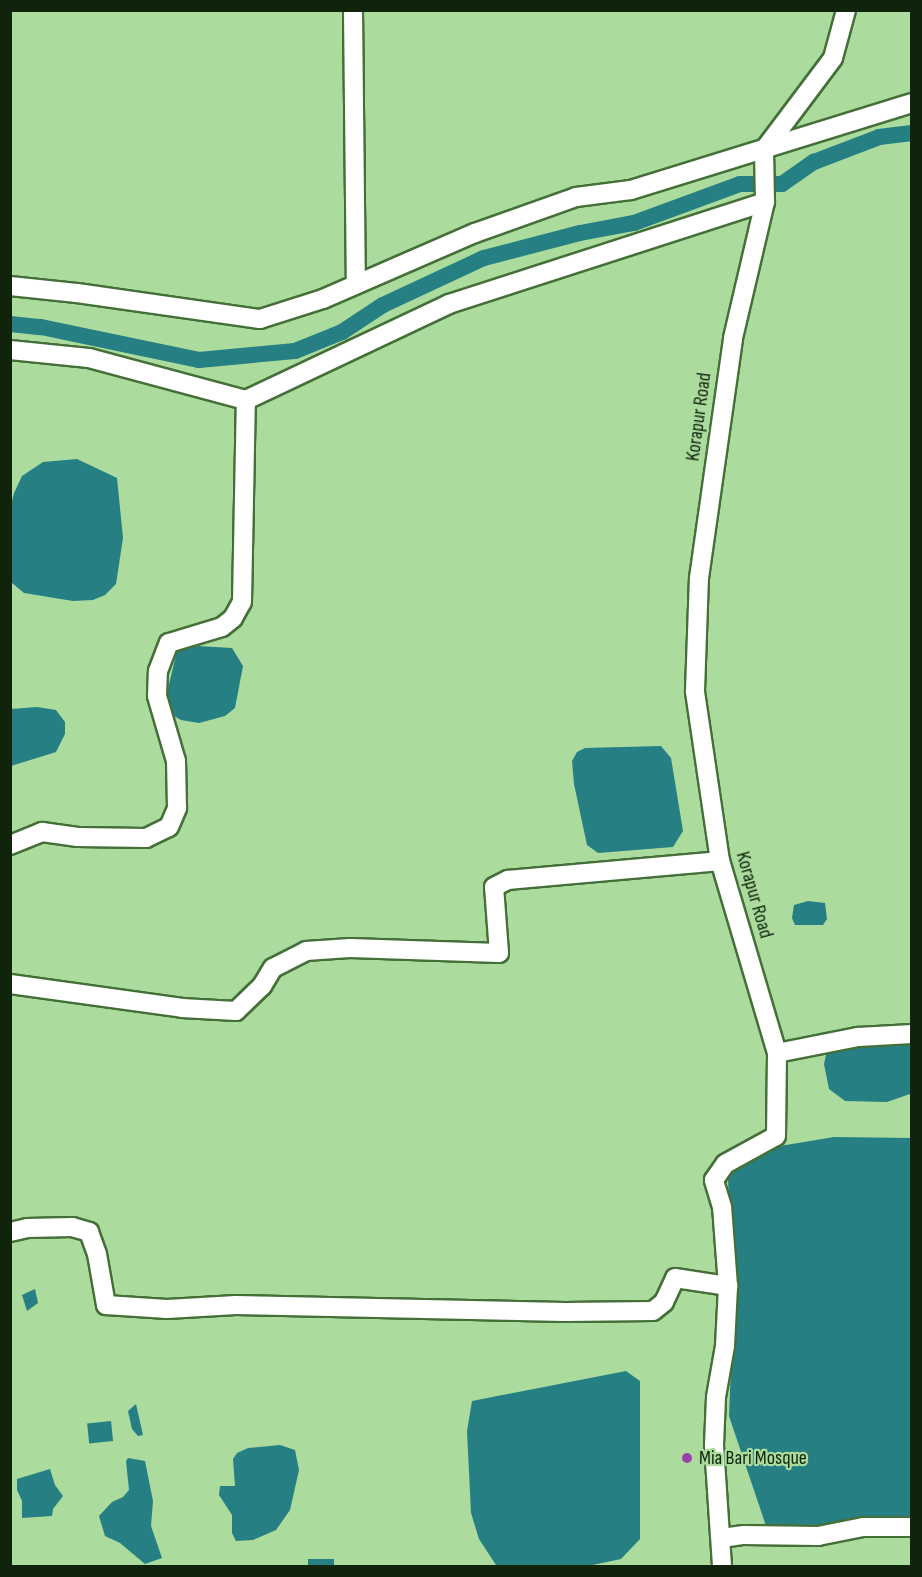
<!DOCTYPE html>
<style>
body{margin:0}
#map{position:relative;width:922px;height:1577px;overflow:hidden;background:#abdc9e;font-family:"Sofia Sans Condensed",sans-serif}
div>[style]{position:absolute}
.water>*{inset:0;background:#257f83;transform-origin:0 0}
.canal>*{height:16px;margin:-8px;padding:0 8px;transform-origin:8px;border-radius:8px;background:#257f83}
.roads{filter:drop-shadow(2px 0 #447038) drop-shadow(-2px 0 #447038) drop-shadow(0 2px #447038) drop-shadow(0 -2px #447038)}
.street>*{height:18px;margin:-9px;padding:0 9px;transform-origin:9px;border-radius:9px;background:#fff}
.dots>*{width:16px;height:16px;translate:-50% -50%;box-sizing:border-box;border:3px solid #abdc9e;border-radius:50%}
span{translate:-50% -50%;white-space:nowrap;text-align:center;line-height:1.15;-webkit-text-stroke:4.5px #abdc9e;paint-order:stroke}
.street-label{font-size:20px;color:#10230b}
.poi-label{font-size:20px;color:#10230b}
.left{translate:0 -50%;text-align:left}
.frame{position:absolute;inset:0;border:12px solid #10230b;pointer-events:none}
</style>
<div id="map">
<div class="water">
<i style="clip-path:polygon(77px 459px,117px 478px,123px 538px,116px 584px,105px 595px,93px 600px,73px 601px,24px 593px,12px 583px,11px 576px,10px 509px,14px 493px,22px 476px,43px 462px)"></i>
<i style="clip-path:polygon(198px 646px,232px 648px,243px 666px,235px 708px,225px 716px,199px 723px,181px 720px,171px 714px,165px 701px,177px 651px)"></i>
<i style="clip-path:polygon(37px 707px,56px 710px,65px 722px,65px 734px,56px 752px,11px 766px,11px 709px)"></i>
<i style="clip-path:polygon(661px 746px,671px 758px,683px 831px,673px 847px,598px 853px,587px 845px,574px 784px,572px 761px,577px 752px,585px 748px)"></i>
<i style="clip-path:polygon(808px 901px,825px 903px,827px 919px,823px 925px,795px 925px,792px 918px,794px 905px)"></i>
<i style="clip-path:polygon(908px 1044px,911px 1047px,910px 1094px,887px 1102px,845px 1101px,829px 1089px,824px 1064px,826px 1055px,832px 1051px,861px 1045px)"></i>
<i style="clip-path:polygon(834px 1137px,911px 1138px,911px 1518px,816px 1530px,767px 1529px,729px 1416px,733px 1316px,728px 1177px,756px 1150px)"></i>
<i style="clip-path:polygon(35px 1289px,38px 1303px,27px 1311px,22px 1295px)"></i>
<i style="clip-path:polygon(626px 1371px,640px 1381px,640px 1539px,621px 1559px,588px 1566px,496px 1565px,479px 1539px,471px 1513px,467px 1431px,472px 1401px)"></i>
<i style="clip-path:polygon(136px 1404px,143px 1435px,138px 1436px,132px 1429px,128px 1411px)"></i>
<i style="left:111px;top:1421px;width:20px;height:24px;rotate:84deg"></i>
<i style="clip-path:polygon(280px 1445px,295px 1450px,299px 1470px,290px 1510px,276px 1530px,253px 1540px,236px 1541px,232px 1533px,232px 1515px,219px 1495px,220px 1486px,235px 1486px,233px 1459px,237px 1453px,248px 1448px)"></i>
<i style="clip-path:polygon(128px 1458px,145px 1461px,153px 1501px,151px 1526px,162px 1558px,145px 1564px,120px 1543px,105px 1536px,99px 1516px,112px 1502px,123px 1497px,129px 1490px,126px 1461px)"></i>
<i style="clip-path:polygon(50px 1469px,55px 1485px,63px 1496px,53px 1509px,52px 1516px,22px 1518px,22px 1501px,17px 1490px,17px 1479px)"></i>
<i style="left:308px;top:1559px;width:26px;height:7px"></i>
</div>
<div class="canal">
<i style="left:10px;top:324px;width:31px;rotate:6deg"></i>
<i style="left:41px;top:327px;width:161px;rotate:11.8deg"></i>
<i style="left:199px;top:360px;width:96px;rotate:-5.4deg"></i>
<i style="left:295px;top:351px;width:51px;rotate:-22deg"></i>
<i style="left:342px;top:332px;width:49px;rotate:-33.4deg"></i>
<i style="left:383px;top:305px;width:111px;rotate:-25deg"></i>
<i style="left:484px;top:258px;width:99px;rotate:-14.6deg"></i>
<i style="left:580px;top:233px;width:55px;rotate:-10.5deg"></i>
<i style="left:634px;top:223px;width:113px;rotate:-20.2deg"></i>
<i style="left:740px;top:184px;width:42px"></i>
<i style="left:782px;top:184px;width:39px;rotate:-35deg"></i>
<i style="left:814px;top:162px;width:70px;rotate:-21deg"></i>
<i style="left:879px;top:137px;width:33px;rotate:-7deg"></i>
</div>
<div class="roads">
<div class="street">
<i style="left:353px;top:10px;width:273px;rotate:89.4deg"></i>
<i style="left:10px;top:286px;width:67px;rotate:6deg"></i>
<i style="left:77px;top:293px;width:185px;rotate:8.1deg"></i>
<i style="left:260px;top:319px;width:66px;rotate:-17.6deg"></i>
<i style="left:323px;top:299px;width:166px;rotate:-23.5deg"></i>
<i style="left:475px;top:233px;width:107px;rotate:-19.6deg"></i>
<i style="left:576px;top:197px;width:55px;rotate:-7.3deg"></i>
<i style="left:631px;top:190px;width:294px;rotate:-17.2deg"></i>
<i style="left:10px;top:350px;width:79px;rotate:5.8deg"></i>
<i style="left:89px;top:358px;width:163px;rotate:15deg"></i>
<i style="left:246px;top:400px;width:225px;rotate:-25.3deg"></i>
<i style="left:449px;top:304px;width:332px;rotate:-17.9deg"></i>
<i style="left:10px;top:845px;width:35px;rotate:-22deg"></i>
<i style="left:42px;top:832px;width:36px;rotate:8deg"></i>
<i style="left:78px;top:837px;width:68px;rotate:0.8deg"></i>
<i style="left:146px;top:838px;width:25px;rotate:-26deg"></i>
<i style="left:169px;top:827px;width:21px;rotate:-67deg"></i>
<i style="left:177px;top:808px;width:47px;rotate:-91.2deg"></i>
<i style="left:176px;top:761px;width:68px;rotate:-106.3deg"></i>
<i style="left:157px;top:696px;width:25px;rotate:-88deg"></i>
<i style="left:158px;top:671px;width:30px;rotate:-69deg"></i>
<i style="left:169px;top:643px;width:55px;rotate:-16.8deg"></i>
<i style="left:222px;top:627px;width:14px;rotate:-39deg"></i>
<i style="left:233px;top:618px;width:18px;rotate:-61deg"></i>
<i style="left:242px;top:602px;width:202px;rotate:-88.9deg"></i>
<i style="left:10px;top:984px;width:174px;rotate:7.9deg"></i>
<i style="left:182px;top:1008px;width:54px;rotate:3.2deg"></i>
<i style="left:236px;top:1011px;width:36px;rotate:-44deg"></i>
<i style="left:262px;top:986px;width:21px;rotate:-59deg"></i>
<i style="left:273px;top:968px;width:37px;rotate:-27deg"></i>
<i style="left:306px;top:951px;width:44px;rotate:-3.9deg"></i>
<i style="left:350px;top:948px;width:149px;rotate:1.9deg"></i>
<i style="left:499px;top:953px;width:66px;rotate:-94.3deg"></i>
<i style="left:494px;top:887px;width:16px;rotate:-27deg"></i>
<i style="left:508px;top:880px;width:213px;rotate:-5.1deg"></i>
<i style="left:777px;top:1053px;width:83px;rotate:-11.2deg"></i>
<i style="left:858px;top:1037px;width:54px;rotate:-3.2deg"></i>
<i style="left:10px;top:1232px;width:17px;rotate:-13deg"></i>
<i style="left:27px;top:1228px;width:45px;rotate:-1.3deg"></i>
<i style="left:72px;top:1227px;width:18px;rotate:16deg"></i>
<i style="left:89px;top:1232px;width:23px;rotate:70deg"></i>
<i style="left:97px;top:1254px;width:52px;rotate:80deg"></i>
<i style="left:106px;top:1305px;width:61px;rotate:3.8deg"></i>
<i style="left:167px;top:1309px;width:69px;rotate:-3.3deg"></i>
<i style="left:236px;top:1305px;width:329px;rotate:1.2deg"></i>
<i style="left:565px;top:1312px;width:88px;rotate:-0.7deg"></i>
<i style="left:653px;top:1311px;width:14px;rotate:-39deg"></i>
<i style="left:664px;top:1302px;width:26px;rotate:-65deg"></i>
<i style="left:675px;top:1278px;width:54px;rotate:8.6deg"></i>
<i style="left:722px;top:1538px;width:22px;rotate:-8deg"></i>
<i style="left:744px;top:1535px;width:74px;rotate:0.8deg"></i>
<i style="left:818px;top:1536px;width:46px;rotate:-11.3deg"></i>
<i style="left:863px;top:1527px;width:49px"></i>
<i style="left:722px;top:1566px;width:121px;rotate:-93.8deg"></i>
<i style="left:714px;top:1445px;width:48px;rotate:-87.6deg"></i>
<i style="left:716px;top:1397px;width:52px;rotate:-80deg"></i>
<i style="left:725px;top:1346px;width:60px;rotate:-87.1deg"></i>
<i style="left:728px;top:1286px;width:79px;rotate:-94.3deg"></i>
<i style="left:722px;top:1207px;width:28px;rotate:-107deg"></i>
<i style="left:714px;top:1180px;width:19px;rotate:-55deg"></i>
<i style="left:725px;top:1164px;width:58px;rotate:-28.8deg"></i>
<i style="left:776px;top:1136px;width:83px;rotate:-89.3deg"></i>
<i style="left:777px;top:1053px;width:200px;rotate:-106.5deg"></i>
<i style="left:720px;top:861px;width:172px;rotate:-98.4deg"></i>
<i style="left:695px;top:691px;width:113px;rotate:-88deg"></i>
<i style="left:699px;top:578px;width:242px;rotate:-81.9deg"></i>
<i style="left:733px;top:338px;width:140px;rotate:-76.8deg"></i>
<i style="left:765px;top:202px;width:52px;rotate:-91.1deg"></i>
<i style="left:764px;top:150px;width:115px;rotate:-53.1deg"></i>
<i style="left:833px;top:58px;width:50px;rotate:-74.8deg"></i>
</div>
</div>
<div class="dots">
<i style="left:687px;top:1458px;background:#9840ad"></i>
</div>
<div class="street-label">
<span style="left:699px;top:417px;rotate:-82deg">Korapur Road</span>
<span style="left:754px;top:895px;rotate:74deg">Korapur Road</span>
</div>
<div class="poi-label">
<span class="left" style="left:699px;top:1458px">Mia Bari Mosque</span>
</div>
<div class="frame"></div>
</div>
